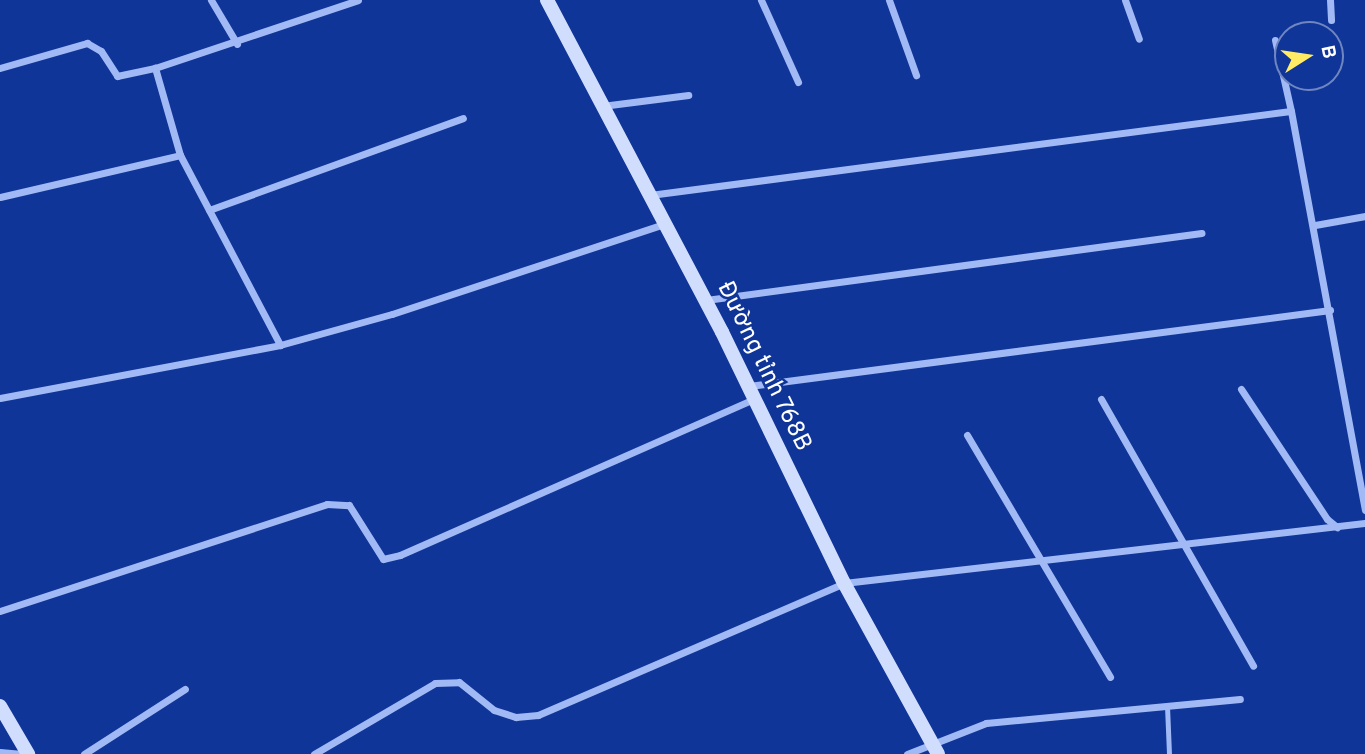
<!DOCTYPE html>
<meta charset="utf-8">
<style>
body{margin:0}
#map{position:relative;width:1365px;height:754px;overflow:hidden;background:#103598;font-family:Overpass,sans-serif}
div>[style]{position:absolute}
.lane>*{height:5px;margin:-2.5px;padding:0 2.5px;transform-origin:2.5px;border-radius:2.5px;background:#a1b9f4}
.street>*{height:7px;margin:-3.5px;padding:0 3.5px;transform-origin:3.5px;border-radius:3.5px;background:#a1b9f4}
.secondary>*{height:14px;margin:-7px;padding:0 7px;transform-origin:7px;border-radius:7px;background:#d1ddfd}
span{translate:-50% -50%;white-space:nowrap;text-align:center;line-height:1.15;-webkit-text-stroke:5px #103598;paint-order:stroke}
.street-label{font-size:24px;color:#fff}
.north{position:absolute;left:1274px;top:21px;width:70px;height:70px;box-sizing:border-box;background:#103598;border:2px solid #7086c1;border-radius:50%;rotate:78deg;font-size:19px;font-weight:700;line-height:28px;text-align:center;color:#fff}
.north::after{content:'';display:block;margin:auto;width:24px;height:32px;background:#ffec64;clip-path:polygon(50% 0,100% 100%,50% 72%,0 100%)}
</style>
<div id="map">
<div class="lane">
<i style="left:1167px;top:706px;width:48px;rotate:87.6deg"></i>
</div>
<div class="street">
<i style="left:211px;top:0;width:51px;rotate:59.4deg"></i>
<i style="left:761px;top:0;width:90px;rotate:65.7deg"></i>
<i style="left:889px;top:0;width:80px;rotate:70.2deg"></i>
<i style="left:1125px;top:0;width:41px;rotate:70.3deg"></i>
<i style="left:1330px;top:0;width:20px;rotate:87deg"></i>
<i style="left:1275px;top:40px;width:73px;rotate:77.3deg"></i>
<i style="left:0;top:68px;width:91px;rotate:-16deg"></i>
<i style="left:87px;top:43px;width:16px;rotate:30deg"></i>
<i style="left:101px;top:51px;width:30px;rotate:57deg"></i>
<i style="left:117px;top:76px;width:39px;rotate:-12deg"></i>
<i style="left:602px;top:106px;width:87px;rotate:-7.3deg"></i>
<i style="left:180px;top:155px;width:215px;rotate:62.2deg"></i>
<i style="left:650px;top:195px;width:646px;rotate:-7.47deg"></i>
<i style="left:1291px;top:111px;width:406px;rotate:79.5deg"></i>
<i style="left:0;top:197px;width:185px;rotate:-13.1deg"></i>
<i style="left:180px;top:155px;width:91px;rotate:-106deg"></i>
<i style="left:155px;top:68px;width:214px;rotate:-18.5deg"></i>
<i style="left:209px;top:210px;width:270px;rotate:-19.9deg"></i>
<i style="left:1315px;top:225px;width:51px;rotate:-10.2deg"></i>
<i style="left:706px;top:300px;width:500px;rotate:-7.7deg"></i>
<i style="left:749px;top:386px;width:586px;rotate:-7.45deg"></i>
<i style="left:1241px;top:389px;width:156px;rotate:56.5deg"></i>
<i style="left:1327px;top:519px;width:13px;rotate:39deg"></i>
<i style="left:0;top:398px;width:285px;rotate:-10.7deg"></i>
<i style="left:280px;top:345px;width:116px;rotate:-15.5deg"></i>
<i style="left:392px;top:314px;width:287px;rotate:-18.3deg"></i>
<i style="left:1101px;top:399px;width:307px;rotate:60.3deg"></i>
<i style="left:967px;top:435px;width:281px;rotate:59.4deg"></i>
<i style="left:0;top:611px;width:344px;rotate:-18.1deg"></i>
<i style="left:327px;top:504px;width:22px;rotate:3deg"></i>
<i style="left:349px;top:505px;width:64px;rotate:57.8deg"></i>
<i style="left:383px;top:559px;width:17px;rotate:-13deg"></i>
<i style="left:400px;top:555px;width:387px;rotate:-23.8deg"></i>
<i style="left:0;top:752px;width:22px;rotate:5deg"></i>
<i style="left:84px;top:754px;width:120px;rotate:-32.8deg"></i>
<i style="left:314px;top:754px;width:140px;rotate:-30.4deg"></i>
<i style="left:435px;top:683px;width:24px;rotate:-2deg"></i>
<i style="left:459px;top:682px;width:45px;rotate:38.7deg"></i>
<i style="left:494px;top:710px;width:23px;rotate:18deg"></i>
<i style="left:516px;top:717px;width:22px;rotate:-5deg"></i>
<i style="left:538px;top:715px;width:333px;rotate:-23.3deg"></i>
<i style="left:844px;top:583px;width:524px;rotate:-6.57deg"></i>
<i style="left:907px;top:754px;width:85px;rotate:-21.4deg"></i>
<i style="left:986px;top:723px;width:255px;rotate:-5.4deg"></i>
</div>
<div class="secondary">
<i style="left:547px;top:0;width:375px;rotate:62.2deg"></i>
<i style="left:722px;top:332px;width:279px;rotate:64.1deg"></i>
<i style="left:844px;top:583px;width:195px;rotate:61.2deg"></i>
<i style="left:0;top:706px;width:56px;rotate:59.7deg"></i>
</div>
<div class="street-label">
<span style="left:763px;top:367px;rotate:64deg">Đường tỉnh 768B</span>
</div>
<div class="north">B</div>
</div>
